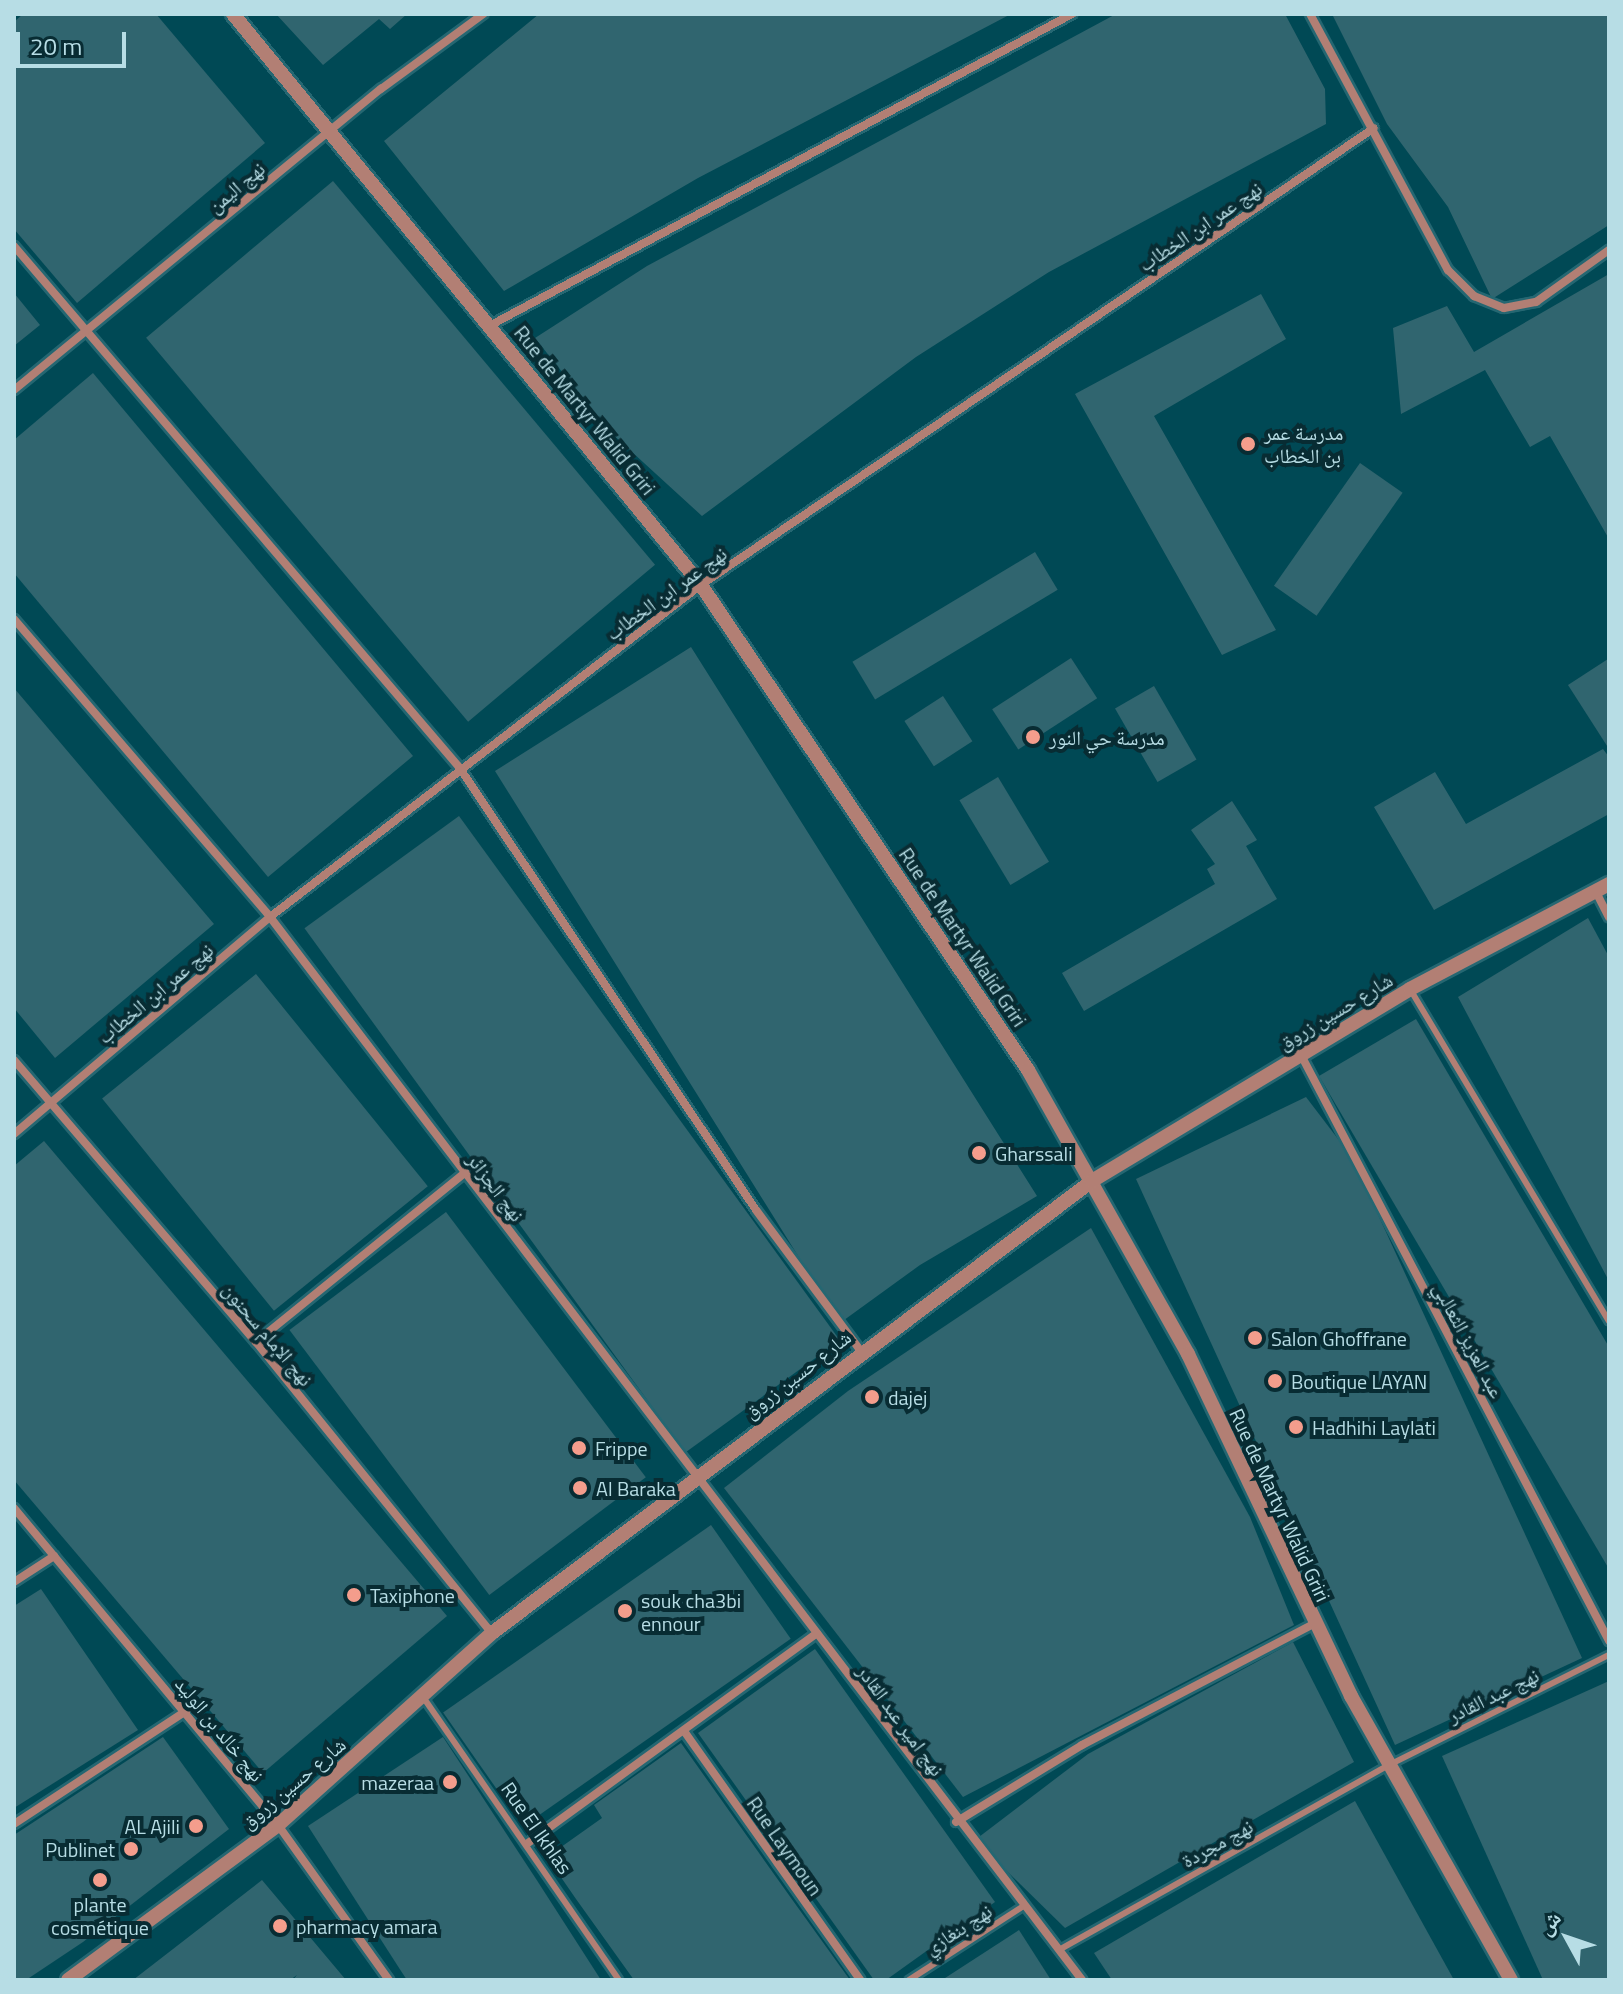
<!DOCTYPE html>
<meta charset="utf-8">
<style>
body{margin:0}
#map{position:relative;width:1623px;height:1994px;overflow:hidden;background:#004955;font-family:"Titillium Web","Noto Naskh Arabic",sans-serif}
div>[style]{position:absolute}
.building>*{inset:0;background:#30656f;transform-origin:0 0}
.roads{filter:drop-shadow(2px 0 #256772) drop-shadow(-2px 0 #256772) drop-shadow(0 2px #256772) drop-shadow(0 -2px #256772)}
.service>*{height:6px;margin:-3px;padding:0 3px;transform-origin:3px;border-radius:3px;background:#b27f74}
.minor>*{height:8px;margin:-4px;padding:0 4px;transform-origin:4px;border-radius:4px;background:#b27f74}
.tertiary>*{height:14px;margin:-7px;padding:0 7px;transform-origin:7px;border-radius:7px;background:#b27f74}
.dots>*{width:22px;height:22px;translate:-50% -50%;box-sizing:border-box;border:4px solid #082c33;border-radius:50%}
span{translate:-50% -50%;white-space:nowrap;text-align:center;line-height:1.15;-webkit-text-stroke:8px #082c33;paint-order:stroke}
.street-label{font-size:20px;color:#b7dde5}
.poi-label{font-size:20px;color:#b7dde5}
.left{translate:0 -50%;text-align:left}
.right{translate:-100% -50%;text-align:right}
.frame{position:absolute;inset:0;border:16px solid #b7dde5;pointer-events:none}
.north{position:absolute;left:1527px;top:1898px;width:80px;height:80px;-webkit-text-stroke:6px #082c33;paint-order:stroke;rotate:310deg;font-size:22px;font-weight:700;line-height:32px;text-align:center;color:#b7dde5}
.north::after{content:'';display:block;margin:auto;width:28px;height:36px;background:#b7dde5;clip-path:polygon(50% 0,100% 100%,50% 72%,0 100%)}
.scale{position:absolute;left:16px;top:32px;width:110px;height:36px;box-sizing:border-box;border:4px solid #b7dde5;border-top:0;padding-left:10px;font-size:24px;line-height:28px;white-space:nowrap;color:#b7dde5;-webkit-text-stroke:6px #082c33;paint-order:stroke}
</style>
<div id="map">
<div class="building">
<i style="clip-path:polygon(23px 14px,156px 14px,265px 143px,77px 303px,14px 229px,14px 22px)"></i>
<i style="clip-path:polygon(276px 14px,407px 14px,390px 29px,379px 19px,323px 65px)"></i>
<i style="clip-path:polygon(539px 14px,1011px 14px,698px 178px,504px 291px,384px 141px)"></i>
<i style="clip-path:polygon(1116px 14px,1285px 14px,1325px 89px,1326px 124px,1049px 272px,916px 357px,702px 516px,609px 431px,535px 338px,647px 266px)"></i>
<i style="clip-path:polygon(1332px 14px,1609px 14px,1609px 225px,1492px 299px,1448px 207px,1387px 124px)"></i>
<i style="left:333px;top:181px;width:501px;height:244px;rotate:50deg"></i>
<i style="clip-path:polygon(1609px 274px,1609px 539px,1550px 436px,1530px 447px,1485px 370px,1401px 414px,1393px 328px,1447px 306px,1474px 352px)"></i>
<i style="clip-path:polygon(14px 293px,40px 325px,14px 346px)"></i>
<i style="clip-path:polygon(1261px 294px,1286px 339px,1154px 416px,1276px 630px,1222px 655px,1075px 394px)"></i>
<i style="clip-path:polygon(93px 373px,413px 756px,268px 877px,14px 573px,14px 440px)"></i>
<i style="left:1360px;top:463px;width:52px;height:150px;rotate:35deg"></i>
<i style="left:1035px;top:552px;width:44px;height:213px;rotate:59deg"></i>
<i style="clip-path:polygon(691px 647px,1037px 1196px,920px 1265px,840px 1323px,495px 771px)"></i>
<i style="left:1071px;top:658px;width:48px;height:94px;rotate:57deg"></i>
<i style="clip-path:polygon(1608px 659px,1609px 661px,1609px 749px,1568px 685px)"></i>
<i style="left:1154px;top:686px;width:85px;height:45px;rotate:60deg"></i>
<i style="clip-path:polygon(14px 688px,214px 924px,55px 1058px,14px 1008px)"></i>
<i style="left:943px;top:696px;width:54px;height:46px;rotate:57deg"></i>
<i style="clip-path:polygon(1603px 749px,1609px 757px,1609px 814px,1434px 910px,1374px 807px,1435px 772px,1466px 824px)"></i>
<i style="left:998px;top:777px;width:99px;height:45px;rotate:59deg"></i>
<i style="clip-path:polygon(1232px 801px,1257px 840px,1246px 846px,1277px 899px,1084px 1011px,1062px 973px,1215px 884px,1207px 869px,1215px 864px,1191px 830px)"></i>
<i style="left:459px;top:816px;width:648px;height:191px;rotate:54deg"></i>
<i style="clip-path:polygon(1588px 918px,1609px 957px,1609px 1281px,1458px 997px)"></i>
<i style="left:256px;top:974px;width:273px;height:198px;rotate:51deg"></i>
<i style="clip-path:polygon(1416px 1019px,1609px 1347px,1609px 1569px,1319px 1076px)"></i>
<i style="clip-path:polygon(1306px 1097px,1351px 1156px,1582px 1658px,1395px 1745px,1136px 1179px)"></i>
<i style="clip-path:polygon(44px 1141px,447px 1616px,263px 1773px,14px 1480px,14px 1166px)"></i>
<i style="left:446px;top:1212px;width:332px;height:196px;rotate:53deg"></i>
<i style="clip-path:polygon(1091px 1228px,1250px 1517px,1294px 1625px,963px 1797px,724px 1488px,848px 1391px)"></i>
<i style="left:711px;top:1525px;width:139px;height:327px;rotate:55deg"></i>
<i style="clip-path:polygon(41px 1589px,138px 1730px,14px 1808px,14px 1606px)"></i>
<i style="clip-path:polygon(1293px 1642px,1354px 1762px,1065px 1928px,975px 1840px,1088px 1754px)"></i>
<i style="clip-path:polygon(815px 1649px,995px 1902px,886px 1980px,874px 1980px,698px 1733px)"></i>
<i style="clip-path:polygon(1609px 1681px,1609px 1980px,1543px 1980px,1442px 1756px)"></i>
<i style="clip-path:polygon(163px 1737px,229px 1829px,83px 1942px,26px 1980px,14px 1980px,14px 1835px)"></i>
<i style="clip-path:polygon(443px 1737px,538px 1882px,601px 1980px,407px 1980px,401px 1971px,308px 1826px)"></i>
<i style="clip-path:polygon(681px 1743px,791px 1898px,850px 1980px,634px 1980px,576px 1899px,547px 1857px,602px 1818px,594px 1805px)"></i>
<i style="clip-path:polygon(1355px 1801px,1454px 1980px,1112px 1980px,1094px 1953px)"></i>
<i style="clip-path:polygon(262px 1880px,346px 1980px,293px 1980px,297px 1975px,290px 1980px,133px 1980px)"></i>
<i style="clip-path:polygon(1019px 1930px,1051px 1980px,942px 1980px)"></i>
</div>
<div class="roads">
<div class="service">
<i style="left:1410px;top:989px;width:387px;rotate:59.1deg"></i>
<i style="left:423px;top:1697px;width:344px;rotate:55.3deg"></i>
<i style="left:1059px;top:1950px;width:381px;rotate:-29.3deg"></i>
<i style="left:1391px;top:1764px;width:244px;rotate:-26.6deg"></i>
<i style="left:909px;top:1980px;width:138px;rotate:-32.9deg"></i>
</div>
<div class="minor">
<i style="left:1310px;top:14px;width:291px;rotate:61.7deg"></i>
<i style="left:1448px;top:270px;width:37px;rotate:45deg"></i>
<i style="left:1474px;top:296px;width:32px;rotate:22deg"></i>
<i style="left:1504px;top:308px;width:33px;rotate:-11deg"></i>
<i style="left:1536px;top:302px;width:90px;rotate:-35.5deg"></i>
<i style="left:14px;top:246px;width:685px;rotate:49.5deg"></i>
<i style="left:459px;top:767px;width:533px;rotate:56.16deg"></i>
<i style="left:756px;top:1210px;width:174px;rotate:53.4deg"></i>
<i style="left:491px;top:325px;width:659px;rotate:-28.16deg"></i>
<i style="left:14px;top:390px;width:475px;rotate:-39.4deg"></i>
<i style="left:381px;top:89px;width:127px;rotate:-36.3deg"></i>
<i style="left:14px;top:619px;width:393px;rotate:49.3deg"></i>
<i style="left:270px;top:917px;width:1338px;rotate:52.62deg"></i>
<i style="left:1596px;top:892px;width:28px;rotate:63deg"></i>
<i style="left:1301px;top:1055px;width:662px;rotate:62.27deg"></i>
<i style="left:14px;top:1060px;width:372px;rotate:49.4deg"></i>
<i style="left:256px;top:1342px;width:375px;rotate:51deg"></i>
<i style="left:14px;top:1134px;width:336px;rotate:-40.3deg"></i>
<i style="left:270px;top:917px;width:544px;rotate:-37.61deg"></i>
<i style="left:701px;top:585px;width:813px;rotate:-34.18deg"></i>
<i style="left:256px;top:1342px;width:269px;rotate:-39deg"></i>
<i style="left:14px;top:1508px;width:413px;rotate:50.2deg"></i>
<i style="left:278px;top:1825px;width:191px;rotate:54.4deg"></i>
<i style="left:14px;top:1582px;width:48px;rotate:-33deg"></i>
<i style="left:684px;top:1731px;width:305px;rotate:54.7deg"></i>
<i style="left:956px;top:1822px;width:148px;rotate:-31.4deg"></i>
<i style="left:1082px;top:1745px;width:261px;rotate:-27.6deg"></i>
<i style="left:14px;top:1824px;width:206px;rotate:-33.3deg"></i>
<i style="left:528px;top:1843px;width:357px;rotate:-36deg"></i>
</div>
<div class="tertiary">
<i style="left:233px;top:14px;width:738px;rotate:50.66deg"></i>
<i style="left:701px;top:585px;width:585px;rotate:56.01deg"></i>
<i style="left:1028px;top:1070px;width:326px;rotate:60.6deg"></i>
<i style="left:1188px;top:1354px;width:379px;rotate:64.5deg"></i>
<i style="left:1351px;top:1696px;width:326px;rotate:60.6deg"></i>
<i style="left:68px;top:1980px;width:261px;rotate:-36.4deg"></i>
<i style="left:278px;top:1825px;width:288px;rotate:-41.9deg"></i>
<i style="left:492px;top:1633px;width:751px;rotate:-36.99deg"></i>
<i style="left:1092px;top:1181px;width:371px;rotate:-31.1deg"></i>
<i style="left:1410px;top:989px;width:225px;rotate:-27.8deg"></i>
</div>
</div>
<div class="dots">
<i style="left:1248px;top:444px;background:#f49d8c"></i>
<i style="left:1033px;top:737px;background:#f49d8c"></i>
<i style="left:979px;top:1153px;background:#f49d8c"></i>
<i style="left:1255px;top:1338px;background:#f49d8c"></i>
<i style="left:1275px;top:1381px;background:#f49d8c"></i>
<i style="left:872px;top:1397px;background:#f49d8c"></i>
<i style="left:1296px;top:1427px;background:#f49d8c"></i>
<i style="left:579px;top:1448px;background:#f49d8c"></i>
<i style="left:580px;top:1488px;background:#f49d8c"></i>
<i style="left:354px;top:1595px;background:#f49d8c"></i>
<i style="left:625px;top:1611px;background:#f49d8c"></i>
<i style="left:450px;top:1782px;background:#f49d8c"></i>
<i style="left:196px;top:1826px;background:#f49d8c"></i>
<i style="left:131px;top:1849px;background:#f49d8c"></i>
<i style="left:100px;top:1880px;background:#f49d8c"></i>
<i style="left:280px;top:1926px;background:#f49d8c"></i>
</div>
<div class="street-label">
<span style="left:236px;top:187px;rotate:-40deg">نهج اليمن</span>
<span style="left:1200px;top:226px;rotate:-34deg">نهج عمر ابن الخطاب</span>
<span style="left:585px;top:410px;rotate:51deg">Rue de Martyr Walid Griri</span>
<span style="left:666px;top:593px;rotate:-36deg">نهج عمر ابن الخطاب</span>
<span style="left:963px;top:937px;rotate:56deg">Rue de Martyr Walid Griri</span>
<span style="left:155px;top:993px;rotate:-40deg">نهج عمر ابن الخطاب</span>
<span style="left:1335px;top:1011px;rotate:-31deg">شارع حسين زروق</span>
<span style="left:496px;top:1187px;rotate:53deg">نهج الجزائر</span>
<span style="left:268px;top:1334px;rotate:50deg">نهج الإمام سحنون</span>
<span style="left:1469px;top:1340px;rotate:62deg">عبد العزيز الثعالبي</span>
<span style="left:797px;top:1374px;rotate:-38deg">شارع حسين زروق</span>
<span style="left:1280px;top:1505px;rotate:65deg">Rue de Martyr Walid Griri</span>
<span style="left:1493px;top:1695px;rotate:-26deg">نهج عبد القادر</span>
<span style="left:901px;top:1720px;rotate:54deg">نهج امير عبد القادر</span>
<span style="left:220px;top:1729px;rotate:51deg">نهج خالد بن الوليد</span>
<span style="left:293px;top:1783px;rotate:-40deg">شارع حسين زروق</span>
<span style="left:537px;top:1828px;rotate:55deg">Rue El Ikhlas</span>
<span style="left:1217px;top:1843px;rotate:-29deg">نهج مجردة</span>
<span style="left:785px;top:1846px;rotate:55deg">Rue Laymoun</span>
<span style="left:958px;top:1929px;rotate:-33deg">نهج بنغازي</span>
</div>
<div class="poi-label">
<span class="left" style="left:1264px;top:444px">مدرسة عمر<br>بن الخطاب</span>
<span class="left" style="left:1049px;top:737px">مدرسة حي النور</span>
<span class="left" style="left:995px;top:1153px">Gharssali</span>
<span class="left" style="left:1271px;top:1338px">Salon Ghoffrane</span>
<span class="left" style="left:1291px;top:1381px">Boutique LAYAN</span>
<span class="left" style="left:888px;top:1397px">dajej</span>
<span class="left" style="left:1312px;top:1427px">Hadhihi Laylati</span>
<span class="left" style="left:595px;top:1448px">Frippe</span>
<span class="left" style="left:596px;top:1488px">Al Baraka</span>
<span class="left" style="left:370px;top:1595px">Taxiphone</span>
<span class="left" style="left:641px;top:1612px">souk cha3bi<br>ennour</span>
<span class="right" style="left:434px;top:1782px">mazeraa</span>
<span class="right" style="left:180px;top:1826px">AL Ajili</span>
<span class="right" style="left:115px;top:1849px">Publinet</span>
<span style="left:100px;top:1916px">plante<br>cosmétique</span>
<span class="left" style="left:296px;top:1926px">pharmacy amara</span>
</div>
<div class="frame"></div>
<div class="north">ش</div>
<div class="scale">20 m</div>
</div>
